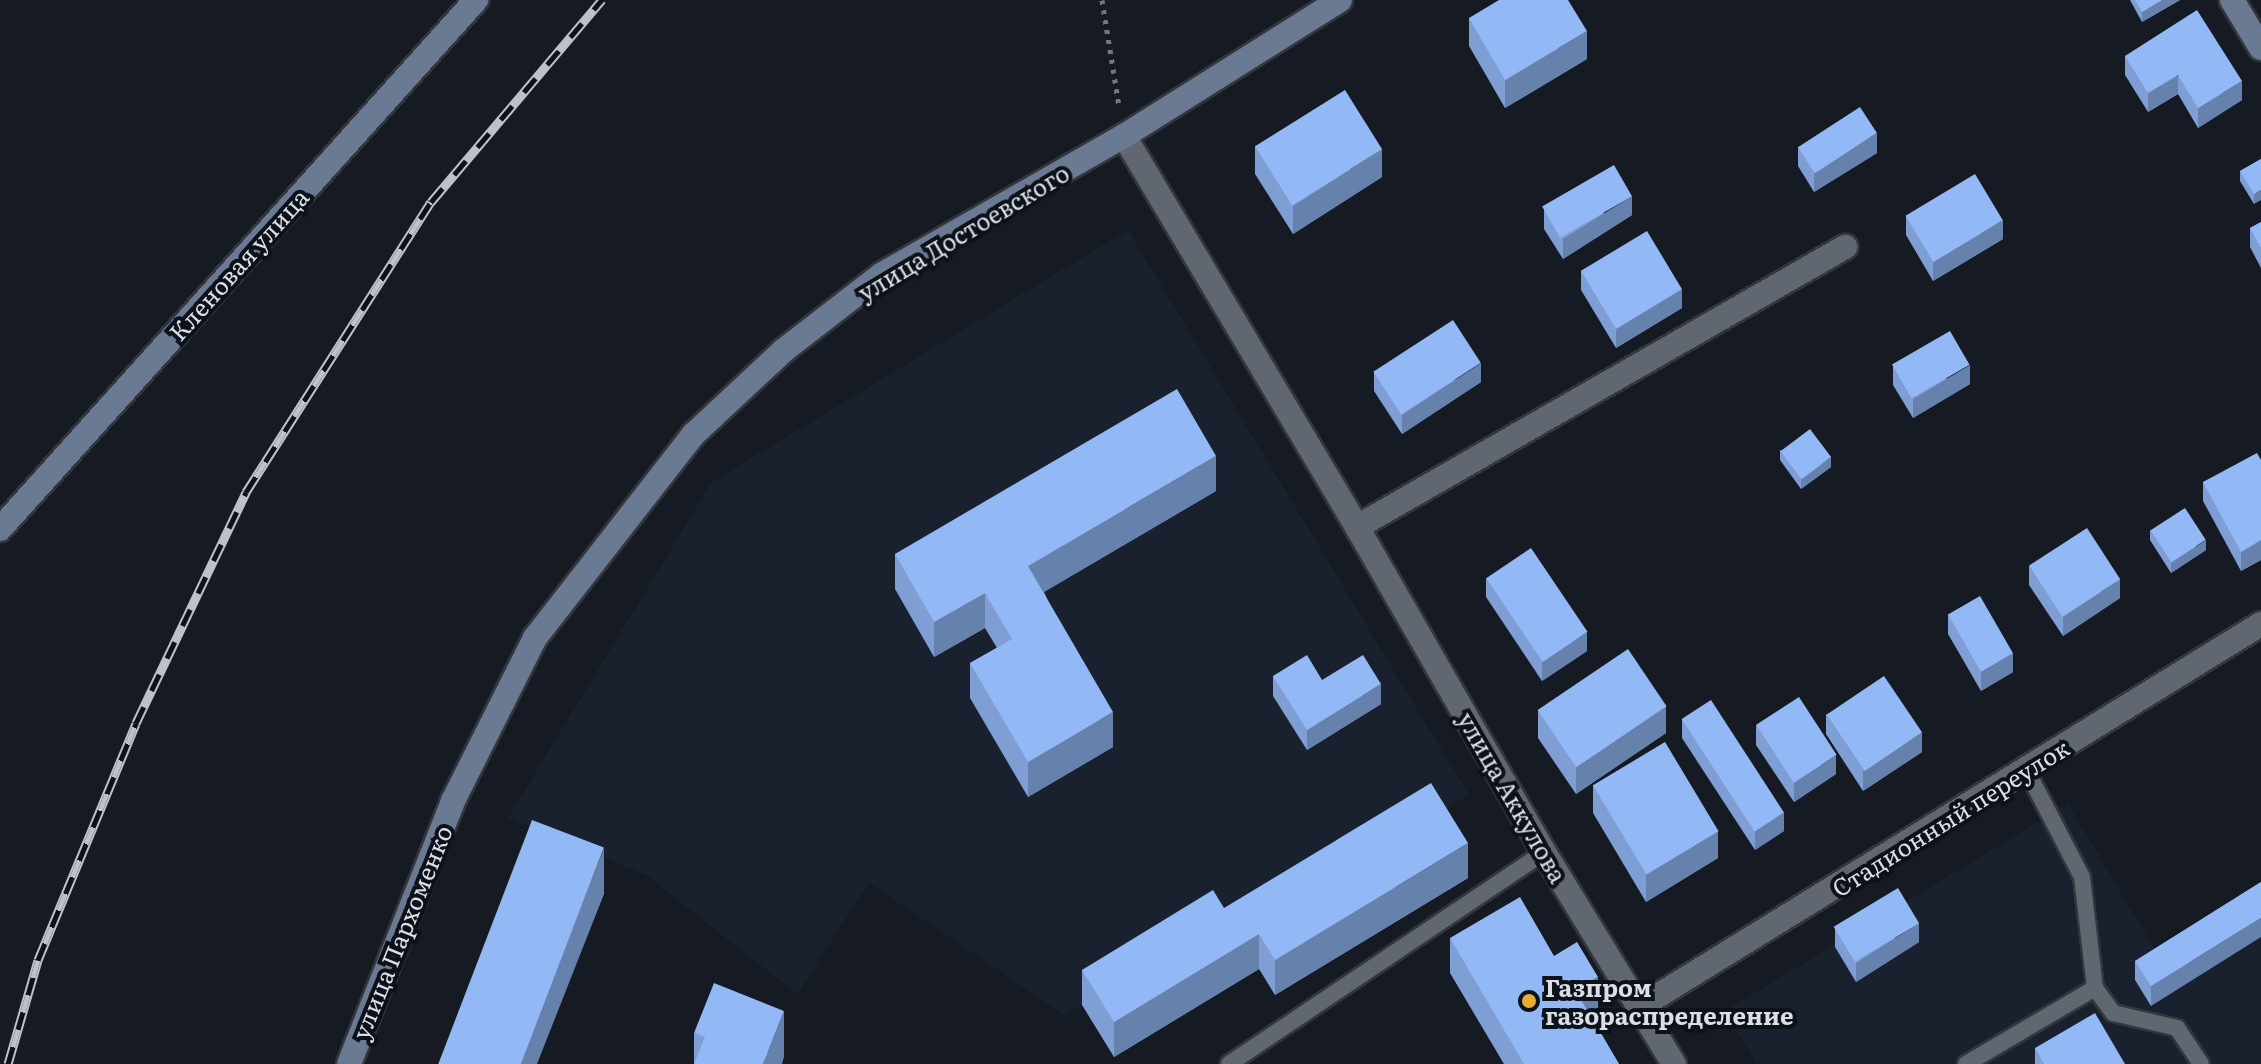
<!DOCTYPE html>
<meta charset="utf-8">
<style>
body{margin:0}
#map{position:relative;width:2261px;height:1064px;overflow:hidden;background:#161b23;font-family:Literata,serif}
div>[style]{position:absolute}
.built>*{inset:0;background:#19212f}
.path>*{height:5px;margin-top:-2.5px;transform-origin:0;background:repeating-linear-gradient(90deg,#72767d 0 4px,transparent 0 10px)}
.roads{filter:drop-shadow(2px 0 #33363c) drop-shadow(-2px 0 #33363c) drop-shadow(0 2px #33363c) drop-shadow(0 -2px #33363c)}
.lane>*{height:16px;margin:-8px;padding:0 8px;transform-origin:8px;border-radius:8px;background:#616771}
.street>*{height:24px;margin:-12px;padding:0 12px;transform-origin:12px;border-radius:12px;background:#616771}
.secondary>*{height:24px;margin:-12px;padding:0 12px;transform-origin:12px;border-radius:12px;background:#6a7a93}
.rail>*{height:9px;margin-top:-4.5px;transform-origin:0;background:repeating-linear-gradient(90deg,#0d121a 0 18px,#bec1c7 0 36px);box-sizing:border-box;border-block:2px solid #bec1c7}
.wall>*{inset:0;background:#7e9ed4}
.shaded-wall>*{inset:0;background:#6681ac}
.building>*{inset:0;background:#92b8f6;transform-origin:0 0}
.dots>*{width:22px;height:22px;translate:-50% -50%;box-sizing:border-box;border:4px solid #0d121a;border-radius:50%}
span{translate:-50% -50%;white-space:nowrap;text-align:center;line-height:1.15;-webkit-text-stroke:8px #0d121a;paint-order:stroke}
.street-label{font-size:24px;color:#dbdee4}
.poi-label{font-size:24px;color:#dbdee4;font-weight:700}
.left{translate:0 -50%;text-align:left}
</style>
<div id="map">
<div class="built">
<i style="clip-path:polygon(1128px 230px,1469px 795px,1224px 943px,1213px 926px,1065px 1015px,869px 883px,797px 994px,646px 875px,508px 818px,712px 482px)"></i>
<i style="clip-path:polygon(2068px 804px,2163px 963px,2151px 1005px,2261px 937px,2261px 1064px,1757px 1064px,1725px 1011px)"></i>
</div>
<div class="path">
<i style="left:1102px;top:0;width:107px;rotate:80.9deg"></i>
</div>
<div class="roads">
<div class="lane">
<i style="left:2027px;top:771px;width:119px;rotate:62.6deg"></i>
<i style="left:2082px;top:877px;width:112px;rotate:83.3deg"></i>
<i style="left:2095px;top:988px;width:31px;rotate:54deg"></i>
<i style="left:2113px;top:1013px;width:66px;rotate:13.2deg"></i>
<i style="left:2177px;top:1028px;width:43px;rotate:56.3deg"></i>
<i style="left:1229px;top:1064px;width:380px;rotate:-33.9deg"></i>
<i style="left:1966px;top:1064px;width:150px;rotate:-30.5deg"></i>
</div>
<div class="street">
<i style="left:1124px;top:136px;width:455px;rotate:59.2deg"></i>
<i style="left:1357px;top:527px;width:375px;rotate:60.1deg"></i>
<i style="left:1544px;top:852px;width:249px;rotate:58.5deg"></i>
<i style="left:1357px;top:527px;width:563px;rotate:-29.85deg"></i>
<i style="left:1638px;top:1008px;width:732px;rotate:-31.65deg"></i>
</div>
<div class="secondary">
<i style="left:2232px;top:0;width:56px;rotate:58.9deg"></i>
<i style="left:0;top:529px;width:712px;rotate:-48.02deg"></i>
<i style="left:349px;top:1064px;width:283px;rotate:-68.4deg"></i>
<i style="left:453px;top:801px;width:182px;rotate:-63.3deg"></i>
<i style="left:535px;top:638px;width:259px;rotate:-52.1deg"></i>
<i style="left:694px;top:434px;width:122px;rotate:-43deg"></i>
<i style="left:783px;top:351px;width:124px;rotate:-37.8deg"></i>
<i style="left:881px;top:275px;width:280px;rotate:-29.8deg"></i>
<i style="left:1124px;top:136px;width:255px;rotate:-32.2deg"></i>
</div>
</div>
<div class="rail">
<i style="left:8px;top:1064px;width:108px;rotate:-73.9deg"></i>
<i style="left:38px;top:960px;width:256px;rotate:-67.5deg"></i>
<i style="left:136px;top:723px;width:256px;rotate:-64.5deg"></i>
<i style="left:246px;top:492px;width:344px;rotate:-57.5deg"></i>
<i style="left:431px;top:202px;width:265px;rotate:-49.8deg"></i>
</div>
<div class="wall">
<i style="clip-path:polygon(2130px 0,2180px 0,2142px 22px)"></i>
<i style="clip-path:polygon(1469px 18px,1587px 59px,1505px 108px,1469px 46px)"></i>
<i style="clip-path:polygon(2125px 56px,2242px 100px,2198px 128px,2178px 94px,2148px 112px,2125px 75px)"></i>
<i style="clip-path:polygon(1255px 146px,1382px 177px,1293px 234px,1255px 174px)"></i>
<i style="clip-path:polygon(1798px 147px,1877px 153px,1814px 192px,1798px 166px)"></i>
<i style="clip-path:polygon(2261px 159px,2254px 204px,2240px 181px,2240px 171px)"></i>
<i style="clip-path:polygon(1544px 209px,1632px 215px,1563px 259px,1544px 229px)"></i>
<i style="clip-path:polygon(1906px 216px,2003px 239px,1933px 281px,1906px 235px)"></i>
<i style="clip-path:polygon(2261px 222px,2261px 268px,2250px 247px,2250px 228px)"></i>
<i style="clip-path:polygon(1581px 271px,1682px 308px,1616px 348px,1581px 290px)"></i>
<i style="clip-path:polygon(1893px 366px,1970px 384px,1913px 418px,1893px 385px)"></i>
<i style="clip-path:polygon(1374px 372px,1481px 382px,1402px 434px,1374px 391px)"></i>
<i style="clip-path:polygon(1780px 450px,1831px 467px,1801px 489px,1780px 460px)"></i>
<i style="clip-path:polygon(2261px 460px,2261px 560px,2241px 571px,2203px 501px,2203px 482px)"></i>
<i style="clip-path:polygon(1216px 491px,1044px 592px,1113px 747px,1028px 797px,970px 698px,970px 663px,997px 648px,985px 628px,934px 657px,895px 589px,895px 554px)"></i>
<i style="clip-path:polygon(2150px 530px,2206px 550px,2171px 573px,2150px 540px)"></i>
<i style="clip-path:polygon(2029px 566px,2120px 598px,2063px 636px,2029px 585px)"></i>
<i style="clip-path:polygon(1486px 578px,1587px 651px,1542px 681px,1486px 597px)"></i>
<i style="clip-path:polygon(1948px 614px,2013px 672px,1981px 691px,1948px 634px)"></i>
<i style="clip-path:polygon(1273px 676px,1322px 680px,1381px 704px,1307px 750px,1273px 696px)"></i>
<i style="clip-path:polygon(1538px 710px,1666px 733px,1576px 794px,1538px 738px)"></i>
<i style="clip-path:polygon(1826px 714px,1922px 752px,1863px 791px,1826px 734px)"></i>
<i style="clip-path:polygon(1682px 719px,1784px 831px,1755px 850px,1682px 738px)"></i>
<i style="clip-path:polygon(1756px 725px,1836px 774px,1794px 802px,1756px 745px)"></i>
<i style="clip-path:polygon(1593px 785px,1718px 858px,1646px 902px,1593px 813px)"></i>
<i style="clip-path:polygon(1468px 878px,1275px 995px,1259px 969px,1114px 1057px,1082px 1005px,1082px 970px,1224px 908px)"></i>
<i style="clip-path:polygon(2261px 882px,2151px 1006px,2135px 980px,2135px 961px)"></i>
<i style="clip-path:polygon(1835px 928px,1919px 942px,1856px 982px,1835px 947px)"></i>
<i style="clip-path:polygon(1450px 938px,1554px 956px,1598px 1012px,1591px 1016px,1619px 1064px,1504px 1064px,1450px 973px)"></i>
<i style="clip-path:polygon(694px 1033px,784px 1057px,694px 1064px)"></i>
<i style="clip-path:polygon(2035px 1048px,2125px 1064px,2035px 1064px)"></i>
</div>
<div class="shaded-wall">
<i style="clip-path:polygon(2162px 0,2180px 0,2142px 22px,2142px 12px)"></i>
<i style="clip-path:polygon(1587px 31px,1587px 59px,1505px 108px,1505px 80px)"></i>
<i style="clip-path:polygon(2178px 75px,2178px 94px,2148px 112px,2148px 93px)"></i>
<i style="clip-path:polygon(2242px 81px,2242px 100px,2198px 128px,2198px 108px)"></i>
<i style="clip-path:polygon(1877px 133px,1877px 153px,1814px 192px,1814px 173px)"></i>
<i style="clip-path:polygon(1382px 149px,1382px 177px,1293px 234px,1293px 206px)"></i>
<i style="clip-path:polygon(2261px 190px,2261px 200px,2254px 204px,2254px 194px)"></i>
<i style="clip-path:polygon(1632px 196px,1632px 215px,1563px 259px,1563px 239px)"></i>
<i style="clip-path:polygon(2003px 220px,2003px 239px,1933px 281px,1933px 262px)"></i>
<i style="clip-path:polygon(1682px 289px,1682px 308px,1616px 348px,1616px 328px)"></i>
<i style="clip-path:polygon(1481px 363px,1481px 382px,1402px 434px,1402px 415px)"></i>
<i style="clip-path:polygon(1970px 365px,1970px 384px,1913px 418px,1913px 399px)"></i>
<i style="clip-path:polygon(1216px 456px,1216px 491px,1028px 601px,1028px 566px)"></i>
<i style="clip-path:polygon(1831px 457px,1831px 467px,1801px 489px,1801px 479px)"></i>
<i style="clip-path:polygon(2206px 540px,2206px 550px,2171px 573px,2171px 563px)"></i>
<i style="clip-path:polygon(2261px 540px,2261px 560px,2241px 571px,2241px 552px)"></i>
<i style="clip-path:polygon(2120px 579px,2120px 598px,2063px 636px,2063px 617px)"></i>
<i style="clip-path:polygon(985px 593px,985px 628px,934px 657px,934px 622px)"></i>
<i style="clip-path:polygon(1587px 632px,1587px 651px,1542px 681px,1542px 662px)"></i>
<i style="clip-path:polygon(2013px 653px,2013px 672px,1981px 691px,1981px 671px)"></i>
<i style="clip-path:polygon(1381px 684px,1381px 704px,1307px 750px,1307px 730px)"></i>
<i style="clip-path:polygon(1666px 706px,1666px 733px,1576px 794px,1576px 767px)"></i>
<i style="clip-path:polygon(1113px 712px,1113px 747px,1028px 797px,1028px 762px)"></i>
<i style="clip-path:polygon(1922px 732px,1922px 752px,1863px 791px,1863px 771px)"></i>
<i style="clip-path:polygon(1836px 755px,1836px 774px,1794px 802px,1794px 783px)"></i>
<i style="clip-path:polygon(1784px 812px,1784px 831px,1755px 850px,1755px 831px)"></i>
<i style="clip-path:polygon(1718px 831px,1718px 858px,1646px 902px,1646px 874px)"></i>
<i style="clip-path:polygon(1468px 843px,1468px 878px,1275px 995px,1275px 960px)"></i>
<i style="clip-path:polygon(604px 848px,604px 894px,537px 1064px,519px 1064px)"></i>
<i style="clip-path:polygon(2261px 918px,2261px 937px,2151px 1006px,2151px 986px)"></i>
<i style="clip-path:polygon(1919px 923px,1919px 942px,1856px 982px,1856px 963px)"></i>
<i style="clip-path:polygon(1259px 934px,1259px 969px,1114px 1057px,1114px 1022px)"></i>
<i style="clip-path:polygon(1598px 977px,1598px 1012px,1575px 1025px,1575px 990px)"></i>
<i style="clip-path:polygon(784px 1011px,784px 1057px,782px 1064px,763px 1064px)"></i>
</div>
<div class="building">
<i style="clip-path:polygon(1499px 0,1568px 0,1587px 31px,1505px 80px,1469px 18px)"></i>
<i style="clip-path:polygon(2135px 0,2162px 0,2142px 12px)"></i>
<i style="clip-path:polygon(2197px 10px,2242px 81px,2198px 108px,2178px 75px,2148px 93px,2125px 56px)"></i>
<i style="left:1345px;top:90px;width:70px;height:106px;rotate:58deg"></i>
<i style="left:1860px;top:107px;width:31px;height:74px;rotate:57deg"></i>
<i style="clip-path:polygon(2261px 159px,2261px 190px,2254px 194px,2240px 171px)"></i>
<i style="left:1614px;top:165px;width:36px;height:83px;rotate:60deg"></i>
<i style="left:1975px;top:174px;width:54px;height:81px;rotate:59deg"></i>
<i style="clip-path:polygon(2261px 222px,2261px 248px,2250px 228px)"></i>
<i style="left:1647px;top:231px;width:68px;height:77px;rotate:59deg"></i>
<i style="left:1453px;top:320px;width:51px;height:95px;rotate:57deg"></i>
<i style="left:1950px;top:331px;width:39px;height:67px;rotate:60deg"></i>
<i style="clip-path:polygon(1177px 389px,1216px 456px,1028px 566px,1113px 712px,1028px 762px,970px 663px,1012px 639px,985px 593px,934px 622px,895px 554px)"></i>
<i style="left:1810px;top:429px;width:35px;height:37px;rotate:53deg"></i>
<i style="clip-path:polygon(2257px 453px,2261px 460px,2261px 540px,2241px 552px,2203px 482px)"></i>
<i style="left:2185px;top:508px;width:38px;height:41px;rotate:57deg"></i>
<i style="left:2087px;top:528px;width:61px;height:69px;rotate:57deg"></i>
<i style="left:1531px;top:548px;width:101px;height:54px;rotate:56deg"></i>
<i style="left:1980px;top:596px;width:66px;height:37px;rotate:60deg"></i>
<i style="left:1628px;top:649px;width:69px;height:109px;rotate:56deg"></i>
<i style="clip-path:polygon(1307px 655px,1322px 680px,1363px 655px,1381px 684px,1307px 730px,1273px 676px)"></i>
<i style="left:1884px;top:676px;width:68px;height:69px;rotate:56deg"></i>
<i style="left:1799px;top:697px;width:69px;height:51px;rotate:57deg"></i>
<i style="left:1711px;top:700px;width:134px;height:35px;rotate:57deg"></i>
<i style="left:1665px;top:742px;width:104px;height:84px;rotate:59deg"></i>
<i style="clip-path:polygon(1431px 783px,1468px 843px,1275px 960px,1259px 934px,1114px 1022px,1082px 970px,1213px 890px,1224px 908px)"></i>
<i style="left:532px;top:820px;width:77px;height:262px;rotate:21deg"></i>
<i style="clip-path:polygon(2261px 882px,2261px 918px,2151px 986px,2135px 961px)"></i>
<i style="left:1898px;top:888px;width:41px;height:75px;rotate:59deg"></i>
<i style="clip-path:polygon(1520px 897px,1554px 956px,1577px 942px,1598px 977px,1575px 990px,1619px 1064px,1524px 1064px,1450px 938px)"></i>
<i style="clip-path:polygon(714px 983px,784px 1011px,763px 1064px,694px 1064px,705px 1037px,694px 1033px)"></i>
<i style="clip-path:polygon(2095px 1013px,2125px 1064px,2044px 1064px,2035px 1048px)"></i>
</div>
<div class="dots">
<i style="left:1529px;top:1001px;background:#e7ac37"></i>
</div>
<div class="street-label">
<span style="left:963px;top:232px;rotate:-31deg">улица Достоевского</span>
<span style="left:238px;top:264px;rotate:-48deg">Кленовая улица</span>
<span style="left:1513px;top:797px;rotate:60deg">улица Аккулова</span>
<span style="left:1950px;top:817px;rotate:-32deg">Стадионный переулок</span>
<span style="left:401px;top:932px;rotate:-68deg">улица Пархоменко</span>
</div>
<div class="poi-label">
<span class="left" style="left:1545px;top:1001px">Газпром<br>газораспределение</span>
</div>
</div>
